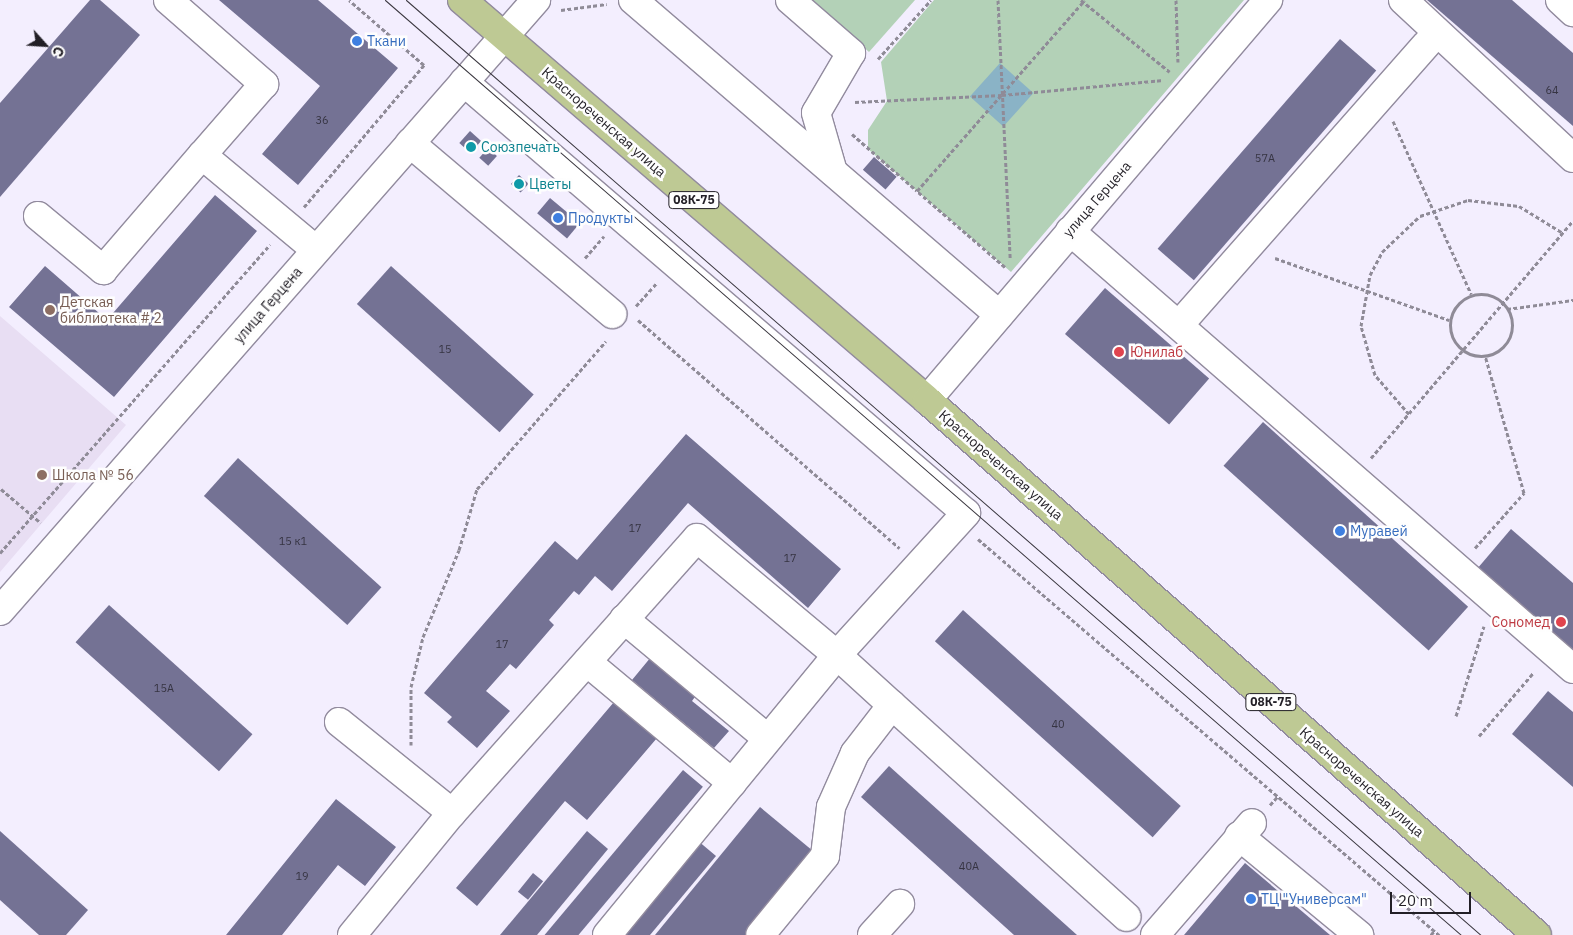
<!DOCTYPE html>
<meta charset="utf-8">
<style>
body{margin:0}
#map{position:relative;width:1573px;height:935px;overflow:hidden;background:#f3eefe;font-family:"IBM Plex Sans",sans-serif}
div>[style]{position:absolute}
.education>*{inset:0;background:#e8def3}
.green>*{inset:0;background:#b3d1b7}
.water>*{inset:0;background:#8ab3c6;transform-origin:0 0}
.building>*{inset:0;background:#747294;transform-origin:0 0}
.path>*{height:3px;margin-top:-1.5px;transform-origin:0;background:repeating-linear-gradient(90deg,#8f8b97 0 4px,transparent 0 6.5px)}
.path>.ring{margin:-1.5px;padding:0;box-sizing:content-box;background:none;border:3px solid #8f8b97;border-radius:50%}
.roads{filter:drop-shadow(1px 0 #928b9e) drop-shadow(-1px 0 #928b9e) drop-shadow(0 1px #928b9e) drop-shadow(0 -1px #928b9e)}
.minor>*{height:28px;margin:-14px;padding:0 14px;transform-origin:14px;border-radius:14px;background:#fff}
.major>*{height:28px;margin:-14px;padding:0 14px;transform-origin:14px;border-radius:14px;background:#bec994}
.tram>*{height:1px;margin:-0.5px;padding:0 0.5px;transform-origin:0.5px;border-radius:0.5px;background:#3c3941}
.dots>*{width:14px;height:14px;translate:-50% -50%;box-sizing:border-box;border:2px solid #fefefe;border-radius:50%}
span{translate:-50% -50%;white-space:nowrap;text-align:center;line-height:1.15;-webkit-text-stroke:5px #fefefe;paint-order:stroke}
.number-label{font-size:11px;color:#363442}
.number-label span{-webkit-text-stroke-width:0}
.shield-label span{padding:1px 4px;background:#fefefe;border:1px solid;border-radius:4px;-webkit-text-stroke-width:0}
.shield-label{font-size:12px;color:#221f26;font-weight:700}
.shop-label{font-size:14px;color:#366cbe}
.left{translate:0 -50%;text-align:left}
.street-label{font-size:14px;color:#221f26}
.culture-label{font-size:14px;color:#0d838f}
.education-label{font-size:14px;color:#785e54}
.health-label{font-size:14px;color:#be3a42}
.right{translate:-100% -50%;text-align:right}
.north{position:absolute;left:20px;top:20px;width:50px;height:50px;-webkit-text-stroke:4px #fefefe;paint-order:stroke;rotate:116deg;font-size:14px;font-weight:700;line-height:20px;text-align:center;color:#221f26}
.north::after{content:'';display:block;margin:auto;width:18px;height:22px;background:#221f26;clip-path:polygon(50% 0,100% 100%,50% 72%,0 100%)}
.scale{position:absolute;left:1390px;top:892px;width:81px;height:22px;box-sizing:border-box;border:2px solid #221f26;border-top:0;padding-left:6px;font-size:15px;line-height:18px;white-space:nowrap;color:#221f26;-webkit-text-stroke:4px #fefefe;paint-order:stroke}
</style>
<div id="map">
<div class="education">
<i style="clip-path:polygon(0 316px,126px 425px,0 572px)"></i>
</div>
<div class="green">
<i style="clip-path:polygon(811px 0,915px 0,869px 52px)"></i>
<i style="clip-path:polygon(934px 0,1244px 0,1011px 272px,868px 149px,868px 130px,887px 101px,881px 62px)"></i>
</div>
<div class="water">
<i style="left:1000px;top:63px;width:45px;height:45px;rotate:42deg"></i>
</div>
<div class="building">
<i style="clip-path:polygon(90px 0,100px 0,140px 35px,0 197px,0 103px)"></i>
<i style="clip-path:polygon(219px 0,318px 0,398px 68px,298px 185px,262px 154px,320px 86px)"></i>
<i style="clip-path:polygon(1427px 0,1512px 0,1573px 53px,1573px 126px)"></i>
<i style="left:1340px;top:39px;width:48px;height:278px;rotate:41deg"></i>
<i style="left:470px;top:131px;width:15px;height:16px;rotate:42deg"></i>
<i style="left:488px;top:148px;width:12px;height:13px;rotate:42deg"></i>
<i style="left:874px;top:157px;width:30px;height:17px;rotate:41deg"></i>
<i style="left:519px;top:175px;width:13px;height:12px;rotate:42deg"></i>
<i style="clip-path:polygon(215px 195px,257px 231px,114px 397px,9px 307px,45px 266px,107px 320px)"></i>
<i style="left:550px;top:198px;width:39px;height:20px;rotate:40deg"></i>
<i style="left:391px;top:266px;width:192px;height:51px;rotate:42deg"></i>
<i style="left:1105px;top:288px;width:138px;height:61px;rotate:41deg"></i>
<i style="left:1263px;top:422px;width:276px;height:59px;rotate:42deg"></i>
<i style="clip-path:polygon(686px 434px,841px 569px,808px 608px,688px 503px,612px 591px,595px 576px,579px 595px,574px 591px,549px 620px,554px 625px,516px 669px,510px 664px,486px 691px,510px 711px,477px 748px,447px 722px,452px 717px,424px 693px,555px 541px,577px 560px)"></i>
<i style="left:238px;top:458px;width:193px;height:51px;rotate:42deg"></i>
<i style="clip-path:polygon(1511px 529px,1573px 583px,1573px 652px,1477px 569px)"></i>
<i style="left:109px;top:605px;width:193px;height:50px;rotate:42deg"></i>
<i style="left:963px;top:610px;width:293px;height:42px;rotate:42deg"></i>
<i style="clip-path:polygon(651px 657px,697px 694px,692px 701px,729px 731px,714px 748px,632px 680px)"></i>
<i style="clip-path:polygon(1548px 691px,1573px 712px,1573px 787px,1512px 734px)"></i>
<i style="clip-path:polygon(614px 702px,657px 738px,587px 820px,565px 801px,477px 906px,456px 888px)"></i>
<i style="clip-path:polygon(889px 766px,1077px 935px,1014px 935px,861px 797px)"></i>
<i style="left:683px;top:770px;width:26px;height:216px;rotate:40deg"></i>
<i style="clip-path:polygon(336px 799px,396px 847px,365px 886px,338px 865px,282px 935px,226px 935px)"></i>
<i style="clip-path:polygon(760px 807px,813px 851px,745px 935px,655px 935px)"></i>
<i style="clip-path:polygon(0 831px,88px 910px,66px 935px,39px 935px,0 900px)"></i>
<i style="clip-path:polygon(587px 831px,608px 849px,537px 935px,500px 935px)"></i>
<i style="clip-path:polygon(697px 840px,716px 856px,650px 935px,618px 935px)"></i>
<i style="clip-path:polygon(1245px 863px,1330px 935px,1184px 935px)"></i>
<i style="left:533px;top:873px;width:13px;height:24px;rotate:39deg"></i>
</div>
<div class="path">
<i style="left:998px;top:0;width:259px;rotate:87.3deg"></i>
<i style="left:1081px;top:0;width:114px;rotate:39deg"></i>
<i style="left:1176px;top:0;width:62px;rotate:88.2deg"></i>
<i style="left:561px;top:10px;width:46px;rotate:-7.4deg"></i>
<i style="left:878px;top:59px;width:79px;rotate:-48.1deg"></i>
<i style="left:855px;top:102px;width:147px;rotate:-2.7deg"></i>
<i style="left:1002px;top:95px;width:162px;rotate:-5.3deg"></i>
<i style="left:1393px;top:121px;width:190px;rotate:65.7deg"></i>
<i style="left:852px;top:134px;width:86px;rotate:41.2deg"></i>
<i style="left:304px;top:207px;width:186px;rotate:-49.8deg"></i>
<i style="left:424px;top:65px;width:99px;rotate:-139.1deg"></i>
<i style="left:585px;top:258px;width:29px;rotate:-49deg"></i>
<i style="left:1275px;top:258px;width:185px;rotate:19.6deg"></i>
<i style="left:1005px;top:267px;width:116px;rotate:-139.2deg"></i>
<i style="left:917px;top:191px;width:254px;rotate:-48.7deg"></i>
<i class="ring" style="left:1450px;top:294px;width:59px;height:59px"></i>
<i style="left:636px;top:306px;width:31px;rotate:-48deg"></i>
<i style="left:1507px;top:309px;width:67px;rotate:-7.8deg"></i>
<i style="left:638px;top:320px;width:347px;rotate:41.1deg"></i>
<i style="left:1409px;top:414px;width:52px;rotate:-131.1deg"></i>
<i style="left:1375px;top:375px;width:51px;rotate:-105.9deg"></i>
<i style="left:1361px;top:326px;width:52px;rotate:-80deg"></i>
<i style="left:1370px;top:275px;width:26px;rotate:-62deg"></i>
<i style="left:1382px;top:252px;width:52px;rotate:-43.5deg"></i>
<i style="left:1420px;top:216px;width:51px;rotate:-18.4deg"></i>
<i style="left:1468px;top:200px;width:51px;rotate:6.7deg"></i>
<i style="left:1519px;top:206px;width:52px;rotate:31.5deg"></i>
<i style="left:1371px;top:458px;width:311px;rotate:-49.6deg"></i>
<i style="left:1px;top:489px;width:52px;rotate:40.4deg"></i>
<i style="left:978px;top:539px;width:608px;rotate:40.66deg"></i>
<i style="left:1475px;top:548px;width:74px;rotate:-48.3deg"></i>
<i style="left:1524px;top:493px;width:143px;rotate:-105.8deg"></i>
<i style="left:0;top:553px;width:410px;rotate:-48.8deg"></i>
<i style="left:1456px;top:716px;width:94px;rotate:-72.7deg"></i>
<i style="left:1479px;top:736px;width:84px;rotate:-49.3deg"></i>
<i style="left:411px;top:745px;width:58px;rotate:-90deg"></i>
<i style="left:411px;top:687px;width:51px;rotate:-76.5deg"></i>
<i style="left:423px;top:637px;width:94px;rotate:-67.5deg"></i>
<i style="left:459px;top:550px;width:64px;rotate:-73.6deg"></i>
<i style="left:477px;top:489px;width:196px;rotate:-48.9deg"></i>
<i style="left:1270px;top:805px;width:12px;rotate:-48deg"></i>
<i style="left:1431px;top:935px;width:5px;rotate:-53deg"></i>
</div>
<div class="roads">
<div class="minor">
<i style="left:168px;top:0;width:128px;rotate:41.2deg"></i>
<i style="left:264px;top:84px;width:94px;rotate:131.1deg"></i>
<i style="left:202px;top:155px;width:148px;rotate:39.8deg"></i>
<i style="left:633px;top:0;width:483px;rotate:40.7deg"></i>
<i style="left:790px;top:0;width:81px;rotate:41deg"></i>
<i style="left:851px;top:53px;width:69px;rotate:120.3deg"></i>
<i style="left:816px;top:113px;width:61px;rotate:73.9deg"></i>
<i style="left:1403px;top:0;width:232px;rotate:42.9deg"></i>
<i style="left:1560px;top:0;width:18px;rotate:43deg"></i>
<i style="left:410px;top:143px;width:265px;rotate:40.2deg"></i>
<i style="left:38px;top:216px;width:85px;rotate:39.7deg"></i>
<i style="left:103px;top:270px;width:152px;rotate:-49.3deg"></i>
<i style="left:1070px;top:231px;width:667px;rotate:41.05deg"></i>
<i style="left:1179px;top:325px;width:390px;rotate:-48.6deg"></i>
<i style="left:927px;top:400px;width:526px;rotate:-49.55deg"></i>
<i style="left:0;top:611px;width:813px;rotate:-48.74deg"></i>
<i style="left:624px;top:619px;width:187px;rotate:39.8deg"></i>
<i style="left:587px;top:662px;width:189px;rotate:39.8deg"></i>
<i style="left:892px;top:705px;width:316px;rotate:42.1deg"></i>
<i style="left:339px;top:722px;width:145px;rotate:38.8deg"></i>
<i style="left:1239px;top:836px;width:156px;rotate:39.5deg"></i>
<i style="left:352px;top:935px;width:158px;rotate:-50.7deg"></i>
<i style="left:452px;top:813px;width:368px;rotate:-48.3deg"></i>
<i style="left:697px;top:538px;width:182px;rotate:39.9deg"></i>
<i style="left:837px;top:655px;width:192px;rotate:-47.7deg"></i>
<i style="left:966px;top:513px;width:662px;rotate:-139.35deg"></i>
<i style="left:607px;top:935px;width:362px;rotate:-50.6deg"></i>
<i style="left:837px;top:655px;width:74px;rotate:42.3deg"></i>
<i style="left:892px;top:705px;width:61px;rotate:127.6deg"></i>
<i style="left:855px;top:753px;width:59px;rotate:114deg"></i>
<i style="left:831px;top:807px;width:49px;rotate:97deg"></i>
<i style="left:825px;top:856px;width:102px;rotate:129.4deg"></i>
<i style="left:872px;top:935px;width:42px;rotate:-47.9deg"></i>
<i style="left:1155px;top:935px;width:148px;rotate:-49.1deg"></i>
</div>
<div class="major">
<i style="left:462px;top:0;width:613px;rotate:40.7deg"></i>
<i style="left:927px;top:400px;width:811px;rotate:41.25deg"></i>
</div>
</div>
<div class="tram">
<i style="left:385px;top:0;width:1425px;rotate:40.99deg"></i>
<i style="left:406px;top:0;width:1425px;rotate:41.02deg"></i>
</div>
<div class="dots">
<i style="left:357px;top:41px;background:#3f7fe0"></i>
<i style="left:471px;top:147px;background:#0f9aa8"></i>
<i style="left:519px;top:184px;background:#0f9aa8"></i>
<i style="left:558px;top:218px;background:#3f7fe0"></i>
<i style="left:50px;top:310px;background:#8d6e63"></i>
<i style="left:1119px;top:352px;background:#e0444e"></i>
<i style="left:42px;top:475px;background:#8d6e63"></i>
<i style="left:1340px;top:531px;background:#3f7fe0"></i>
<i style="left:1561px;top:622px;background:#e0444e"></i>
<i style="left:1251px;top:899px;background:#3f7fe0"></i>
</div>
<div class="number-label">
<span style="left:1552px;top:90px">64</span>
<span style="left:322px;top:120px">36</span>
<span style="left:1265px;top:158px">57А</span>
<span style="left:445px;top:349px">15</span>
<span style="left:635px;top:528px">17</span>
<span style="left:293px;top:541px">15 к1</span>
<span style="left:790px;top:558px">17</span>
<span style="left:502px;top:644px">17</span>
<span style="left:164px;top:688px">15А</span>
<span style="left:1058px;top:724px">40</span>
<span style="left:969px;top:866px">40А</span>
<span style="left:302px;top:876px">19</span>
</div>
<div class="shield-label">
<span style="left:694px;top:200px">08К-75</span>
<span style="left:1271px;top:702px">08К-75</span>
</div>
<div class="shop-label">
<span class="left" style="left:367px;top:41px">Ткани</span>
<span class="left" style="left:568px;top:218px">Продукты</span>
<span class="left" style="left:1350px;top:531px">Муравей</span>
<span class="left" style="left:1261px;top:899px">ТЦ "Универсам"</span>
</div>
<div class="street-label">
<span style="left:604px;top:122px;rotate:41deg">Краснореченская улица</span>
<span style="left:1097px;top:199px;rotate:-49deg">улица Герцена</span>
<span style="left:268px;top:305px;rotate:-49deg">улица Герцена</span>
<span style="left:1001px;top:465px;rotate:41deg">Краснореченская улица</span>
<span style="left:1362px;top:782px;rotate:41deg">Краснореченская улица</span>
</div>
<div class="culture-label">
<span class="left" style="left:481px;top:147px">Союзпечать</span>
<span class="left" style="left:529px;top:184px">Цветы</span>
</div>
<div class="education-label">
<span class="left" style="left:60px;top:310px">Детская<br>библиотека # 2</span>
<span class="left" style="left:52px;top:475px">Школа № 56</span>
</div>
<div class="health-label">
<span class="left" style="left:1130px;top:352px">Юнилаб</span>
<span class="right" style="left:1550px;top:622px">Сономед</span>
</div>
<div class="north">С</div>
<div class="scale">20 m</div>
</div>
